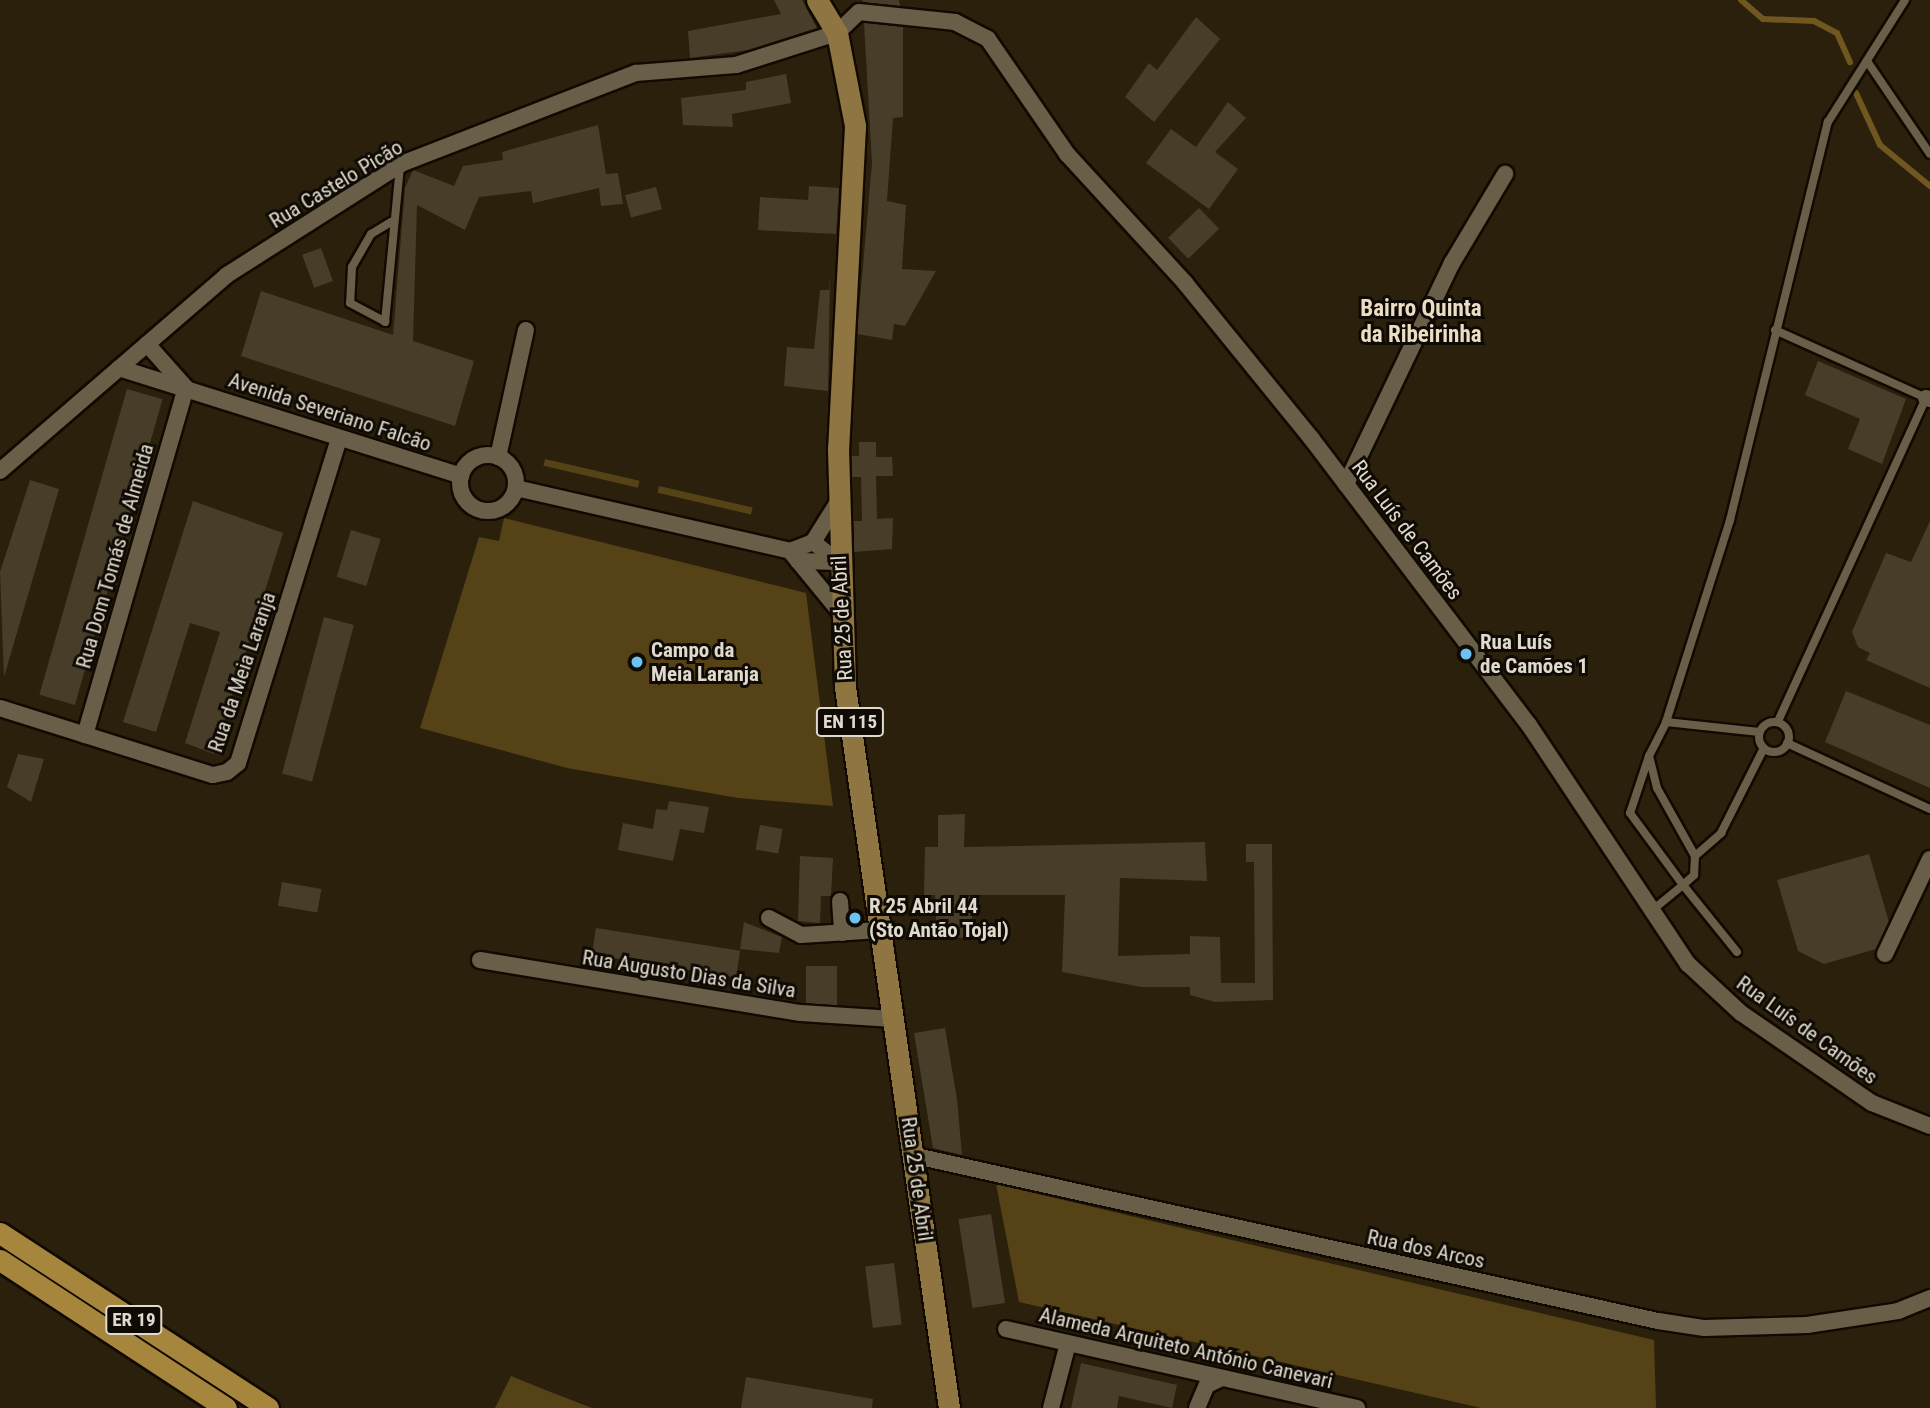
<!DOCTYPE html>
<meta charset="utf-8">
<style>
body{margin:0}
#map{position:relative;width:1930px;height:1408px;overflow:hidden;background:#2a200c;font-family:"Roboto Condensed",sans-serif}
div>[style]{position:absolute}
.green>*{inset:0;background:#554217;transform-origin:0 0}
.stream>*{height:6px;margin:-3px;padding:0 3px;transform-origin:3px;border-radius:3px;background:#705720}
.building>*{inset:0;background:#473d28;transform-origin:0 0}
.roads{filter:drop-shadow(2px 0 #120a00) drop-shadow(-2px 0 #120a00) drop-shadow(0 2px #120a00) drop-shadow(0 -2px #120a00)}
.lane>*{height:8px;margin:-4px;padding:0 4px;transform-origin:4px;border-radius:4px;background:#695e48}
.lane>.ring{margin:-4px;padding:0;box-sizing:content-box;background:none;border:8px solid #695e48;border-radius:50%}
.street>*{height:16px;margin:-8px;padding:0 8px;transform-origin:8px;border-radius:8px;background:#695e48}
.street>.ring{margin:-8px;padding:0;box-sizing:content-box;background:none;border:16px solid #695e48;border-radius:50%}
.primary>*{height:21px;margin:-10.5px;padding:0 10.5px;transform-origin:10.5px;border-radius:10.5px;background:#8e7541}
.highway>*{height:21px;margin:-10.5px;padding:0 10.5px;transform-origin:10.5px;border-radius:10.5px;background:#a6853d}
.dots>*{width:19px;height:19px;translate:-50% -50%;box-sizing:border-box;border:4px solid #0f0b04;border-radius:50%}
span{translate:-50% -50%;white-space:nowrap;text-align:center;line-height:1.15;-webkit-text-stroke:6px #0f0b04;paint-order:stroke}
.shield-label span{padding:2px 5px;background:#0f0b04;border:2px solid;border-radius:5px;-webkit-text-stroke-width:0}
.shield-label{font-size:19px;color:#e0d9cd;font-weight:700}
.street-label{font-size:21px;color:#e0d9cd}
.poi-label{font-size:21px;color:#e0d9cd;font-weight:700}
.left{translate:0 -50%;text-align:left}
.neighbourhood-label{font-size:23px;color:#ebdec5;font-weight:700}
</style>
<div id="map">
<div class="green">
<i style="left:545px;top:459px;width:97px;height:7px;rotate:13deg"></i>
<i style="left:659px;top:486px;width:96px;height:7px;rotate:13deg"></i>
<i style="clip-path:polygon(504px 518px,806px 593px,833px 806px,738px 798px,567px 768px,420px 728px,479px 537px,499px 541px)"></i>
<i style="clip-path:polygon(996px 1184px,1654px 1340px,1656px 1408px,1481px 1408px,1019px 1302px)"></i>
<i style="clip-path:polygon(511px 1376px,548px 1391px,592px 1408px,495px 1408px)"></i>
</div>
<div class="stream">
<i style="left:1741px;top:0;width:29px;rotate:41deg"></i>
<i style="left:1763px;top:19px;width:51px;rotate:2.2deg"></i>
<i style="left:1814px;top:21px;width:26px;rotate:28deg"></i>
<i style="left:1837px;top:33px;width:32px;rotate:66deg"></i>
<i style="left:1856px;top:93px;width:57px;rotate:65.2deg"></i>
<i style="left:1880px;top:145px;width:65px;rotate:39.4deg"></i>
</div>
<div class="building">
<i style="clip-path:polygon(774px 0,802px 0,817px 28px,749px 50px,690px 58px,688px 31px,781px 14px)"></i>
<i style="clip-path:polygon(862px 0,899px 0,900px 6px,863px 2px)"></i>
<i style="clip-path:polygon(1196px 17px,1220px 39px,1154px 122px,1125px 97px,1149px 63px,1157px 70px)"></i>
<i style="clip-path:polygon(864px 23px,903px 27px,903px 117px,893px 118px,887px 201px,906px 205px,902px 269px,936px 271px,905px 326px,894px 324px,892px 340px,857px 334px,872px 163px)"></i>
<i style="clip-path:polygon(786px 74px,791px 103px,732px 114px,733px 127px,683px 125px,681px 98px,746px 90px,746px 82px)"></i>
<i style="clip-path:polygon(1228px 102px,1246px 118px,1215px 152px,1238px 169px,1209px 209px,1146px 163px,1171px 129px,1196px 147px)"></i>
<i style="clip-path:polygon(598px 125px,606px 174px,618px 173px,623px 204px,601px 206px,599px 188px,533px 203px,531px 191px,479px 197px,465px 230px,417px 205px,413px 341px,474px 361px,455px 426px,241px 356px,261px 291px,393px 335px,405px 188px,413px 170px,454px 186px,463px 166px,503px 160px,502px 152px)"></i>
<i style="clip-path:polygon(809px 186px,839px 188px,836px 234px,758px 230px,760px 197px,808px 200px)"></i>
<i style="left:656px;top:187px;width:23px;height:32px;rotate:75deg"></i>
<i style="left:1199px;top:208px;width:29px;height:43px;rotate:46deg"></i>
<i style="left:321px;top:248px;width:35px;height:20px;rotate:70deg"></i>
<i style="clip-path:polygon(830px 274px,828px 391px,784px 386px,787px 347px,814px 349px,820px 290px,829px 290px)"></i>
<i style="clip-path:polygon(1818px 361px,1906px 399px,1882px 464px,1848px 449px,1860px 419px,1805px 395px)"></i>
<i style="left:127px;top:389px;width:37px;height:318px;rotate:16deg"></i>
<i style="clip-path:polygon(859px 442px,876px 442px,876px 457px,892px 457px,893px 476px,876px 476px,877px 519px,893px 518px,892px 549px,854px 552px,853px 521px,862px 521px,861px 477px,852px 477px,851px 456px,859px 456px)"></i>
<i style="clip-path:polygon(30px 480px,59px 489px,4px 677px,0 572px)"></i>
<i style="clip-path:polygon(193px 501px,283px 533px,214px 754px,185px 743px,220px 632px,190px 623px,156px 732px,123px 722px)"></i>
<i style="clip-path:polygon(1930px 521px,1930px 688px,1866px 660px,1870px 653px,1858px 647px,1852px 632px,1886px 553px,1911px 562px)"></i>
<i style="left:351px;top:530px;width:31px;height:49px;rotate:17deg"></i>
<i style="left:324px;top:617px;width:31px;height:162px;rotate:15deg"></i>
<i style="clip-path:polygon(1846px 691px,1930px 725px,1930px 788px,1825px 742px)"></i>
<i style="clip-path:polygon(18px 754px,44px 759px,31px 802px,7px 787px)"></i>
<i style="clip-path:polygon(669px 801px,709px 807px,704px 833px,680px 829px,673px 861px,618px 850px,623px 823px,653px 829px,656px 809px,667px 810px)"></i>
<i style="clip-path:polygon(965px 814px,964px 847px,1205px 842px,1207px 881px,1120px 878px,1118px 956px,1190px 954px,1190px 936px,1220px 937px,1221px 983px,1255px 983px,1254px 862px,1246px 862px,1246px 844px,1272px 844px,1273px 1000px,1215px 1002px,1190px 995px,1190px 987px,1141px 987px,1062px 972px,1065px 895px,972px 895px,972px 938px,937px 937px,935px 895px,924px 895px,925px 847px,938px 847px,938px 815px)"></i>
<i style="left:760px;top:825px;width:23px;height:25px;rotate:10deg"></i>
<i style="clip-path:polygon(1869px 854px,1889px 922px,1876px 949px,1824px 964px,1798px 951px,1777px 880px)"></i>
<i style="clip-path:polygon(800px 856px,833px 858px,831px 896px,821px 896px,820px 923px,798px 921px)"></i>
<i style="left:282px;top:882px;width:40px;height:24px;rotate:10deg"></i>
<i style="clip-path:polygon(744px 922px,782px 937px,779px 953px,740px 949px)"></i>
<i style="left:596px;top:928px;width:146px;height:27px;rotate:9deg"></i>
<i style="left:837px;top:966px;width:39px;height:31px;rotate:90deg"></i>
<i style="clip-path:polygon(945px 1028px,957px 1099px,962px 1155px,933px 1148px,914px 1033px)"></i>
<i style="left:991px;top:1214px;width:90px;height:33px;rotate:81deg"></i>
<i style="left:894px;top:1263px;width:62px;height:29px;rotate:83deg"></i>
<i style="clip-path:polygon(1081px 1363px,1177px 1385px,1172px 1408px,1119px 1396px,1117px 1408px,1071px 1408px)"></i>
<i style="clip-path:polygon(746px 1377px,873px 1399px,872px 1408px,741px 1408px)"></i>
</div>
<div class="roads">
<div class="lane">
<i style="left:1867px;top:61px;width:112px;rotate:55.9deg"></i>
<i style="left:391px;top:222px;width:23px;rotate:149deg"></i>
<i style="left:371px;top:234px;width:38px;rotate:120deg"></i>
<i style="left:352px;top:267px;width:36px;rotate:93deg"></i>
<i style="left:350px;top:303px;width:40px;rotate:28deg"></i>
<i style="left:385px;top:322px;width:156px;rotate:-84.5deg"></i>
<i style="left:1775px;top:330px;width:166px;rotate:24.2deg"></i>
<i style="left:1926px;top:398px;width:356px;rotate:114.6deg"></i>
<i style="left:1666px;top:722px;width:94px;rotate:6.1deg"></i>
<i class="ring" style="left:1759px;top:722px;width:22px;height:22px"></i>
<i style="left:1787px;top:743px;width:157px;rotate:24.8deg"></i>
<i style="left:1649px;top:756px;width:60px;rotate:108.4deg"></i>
<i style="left:1630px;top:813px;width:89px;rotate:53.6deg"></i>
<i style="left:1683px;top:885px;width:43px;rotate:140.7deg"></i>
<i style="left:1695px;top:856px;width:35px;rotate:-41deg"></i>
<i style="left:1721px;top:833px;width:95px;rotate:-63.2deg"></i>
<i style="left:1737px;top:952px;width:86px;rotate:-128.9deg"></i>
<i style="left:1683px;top:885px;width:15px;rotate:-42deg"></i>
<i style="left:1694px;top:875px;width:19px;rotate:-87deg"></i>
<i style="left:1695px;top:856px;width:78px;rotate:-119.2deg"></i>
<i style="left:1657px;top:788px;width:33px;rotate:-104deg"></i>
<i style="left:1649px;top:756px;width:38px;rotate:-63deg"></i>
<i style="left:1666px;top:722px;width:212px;rotate:-72.4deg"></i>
<i style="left:1730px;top:520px;width:410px;rotate:-76.2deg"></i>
<i style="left:1828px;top:122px;width:144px;rotate:-57.7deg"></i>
</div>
<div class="street">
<i style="left:147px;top:344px;width:59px;rotate:48.4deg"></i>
<i style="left:119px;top:368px;width:359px;rotate:17.5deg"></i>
<i style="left:1926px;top:398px;width:4px;rotate:14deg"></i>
<i class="ring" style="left:460px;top:455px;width:40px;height:40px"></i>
<i style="left:498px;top:457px;width:130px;rotate:-77.6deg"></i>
<i style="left:0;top:471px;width:300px;rotate:-40.8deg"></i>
<i style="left:227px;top:275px;width:206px;rotate:-32.5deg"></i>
<i style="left:401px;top:164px;width:252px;rotate:-21.2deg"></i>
<i style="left:636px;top:73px;width:100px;rotate:-4.6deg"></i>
<i style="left:736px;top:65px;width:106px;rotate:-17.6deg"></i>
<i style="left:837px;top:33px;width:30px;rotate:-44deg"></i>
<i style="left:859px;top:12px;width:97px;rotate:5.9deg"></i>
<i style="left:955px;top:22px;width:37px;rotate:27deg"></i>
<i style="left:988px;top:39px;width:140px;rotate:55.5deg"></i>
<i style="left:1067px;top:154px;width:175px;rotate:47.5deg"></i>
<i style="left:1185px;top:283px;width:200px;rotate:50.9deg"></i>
<i style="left:1311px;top:438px;width:360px;rotate:52.8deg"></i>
<i style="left:1529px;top:725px;width:287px;rotate:56.4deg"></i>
<i style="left:1688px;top:964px;width:72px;rotate:42.8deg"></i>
<i style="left:1741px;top:1013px;width:159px;rotate:34.5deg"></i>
<i style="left:1872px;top:1103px;width:62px;rotate:21.6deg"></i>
<i style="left:1346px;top:484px;width:245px;rotate:-64.4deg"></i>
<i style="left:1452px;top:263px;width:104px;rotate:-59.2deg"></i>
<i style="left:516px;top:488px;width:281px;rotate:12.9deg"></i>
<i style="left:790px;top:551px;width:25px;rotate:-21deg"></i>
<i style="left:813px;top:542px;width:47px;rotate:-58deg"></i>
<i style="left:790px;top:551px;width:80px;rotate:50.6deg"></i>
<i style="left:798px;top:561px;width:40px;rotate:1.4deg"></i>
<i style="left:838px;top:562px;width:32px;rotate:-141deg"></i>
<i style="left:0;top:708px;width:223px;rotate:17.5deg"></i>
<i style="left:213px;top:775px;width:14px;rotate:-12deg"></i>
<i style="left:227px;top:772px;width:14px;rotate:-39deg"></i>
<i style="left:238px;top:763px;width:340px;rotate:-72.7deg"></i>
<i style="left:85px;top:735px;width:361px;rotate:-73.8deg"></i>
<i style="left:840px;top:901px;width:32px;rotate:86deg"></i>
<i style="left:769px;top:918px;width:36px;rotate:28deg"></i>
<i style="left:801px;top:935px;width:79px;rotate:-3.6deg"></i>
<i style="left:1885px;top:954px;width:105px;rotate:-64.7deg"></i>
<i style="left:480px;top:960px;width:325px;rotate:9.4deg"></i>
<i style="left:801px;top:1013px;width:92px;rotate:3.7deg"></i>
<i style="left:916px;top:1156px;width:760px;rotate:12.54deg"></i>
<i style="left:1658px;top:1321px;width:47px;rotate:8.7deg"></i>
<i style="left:1704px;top:1328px;width:103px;rotate:-1.7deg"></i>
<i style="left:1807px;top:1325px;width:92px;rotate:-8.7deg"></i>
<i style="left:1898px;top:1311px;width:35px;rotate:-22deg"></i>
<i style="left:1006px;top:1329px;width:360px;rotate:12.7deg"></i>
<i style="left:1051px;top:1408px;width:67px;rotate:-75.3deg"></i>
<i style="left:1197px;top:1408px;width:25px;rotate:-67deg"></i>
<i style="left:1207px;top:1385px;width:17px;rotate:-25deg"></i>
</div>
<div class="primary">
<i style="left:817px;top:0;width:39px;rotate:59deg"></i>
<i style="left:837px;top:33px;width:95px;rotate:79deg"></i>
<i style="left:855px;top:126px;width:323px;rotate:93deg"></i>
<i style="left:838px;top:449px;width:238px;rotate:88.3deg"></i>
<i style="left:845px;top:687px;width:728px;rotate:81.79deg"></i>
</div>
<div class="highway">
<i style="left:0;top:1233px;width:320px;rotate:33.1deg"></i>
<i style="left:0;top:1260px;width:270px;rotate:33.2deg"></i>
</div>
</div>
<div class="dots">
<i style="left:1466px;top:654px;background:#6cc3f2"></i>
<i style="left:637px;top:662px;background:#6cc3f2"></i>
<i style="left:855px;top:918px;background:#6cc3f2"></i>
</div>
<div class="shield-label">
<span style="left:850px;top:722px">EN 115</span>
<span style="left:134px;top:1320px">ER 19</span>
</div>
<div class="street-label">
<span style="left:336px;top:184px;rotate:-31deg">Rua Castelo Picão</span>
<span style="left:330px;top:412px;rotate:18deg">Avenida Severiano Falcão</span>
<span style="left:1407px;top:530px;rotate:53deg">Rua Luís de Camões</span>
<span style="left:115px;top:556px;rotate:-74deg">Rua Dom Tomás de Almeida</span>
<span style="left:842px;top:618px;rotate:-93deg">Rua 25 de Abril</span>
<span style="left:242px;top:672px;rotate:-71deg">Rua da Meia Laranja</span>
<span style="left:689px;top:974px;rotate:9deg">Rua Augusto Dias da Silva</span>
<span style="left:1807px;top:1030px;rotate:36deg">Rua Luís de Camões</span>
<span style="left:917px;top:1179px;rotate:82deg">Rua 25 de Abril</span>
<span style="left:1426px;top:1249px;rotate:12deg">Rua dos Arcos</span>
<span style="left:1186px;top:1348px;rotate:13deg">Alameda Arquiteto António Canevari</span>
</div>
<div class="poi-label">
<span class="left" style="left:1480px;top:654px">Rua Luís<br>de Camões 1</span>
<span class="left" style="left:651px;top:662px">Campo da<br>Meia Laranja</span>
<span class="left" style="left:869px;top:918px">R 25 Abril 44<br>(Sto Antão Tojal)</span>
</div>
<div class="neighbourhood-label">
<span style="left:1421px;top:322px">Bairro Quinta<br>da Ribeirinha</span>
</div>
</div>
